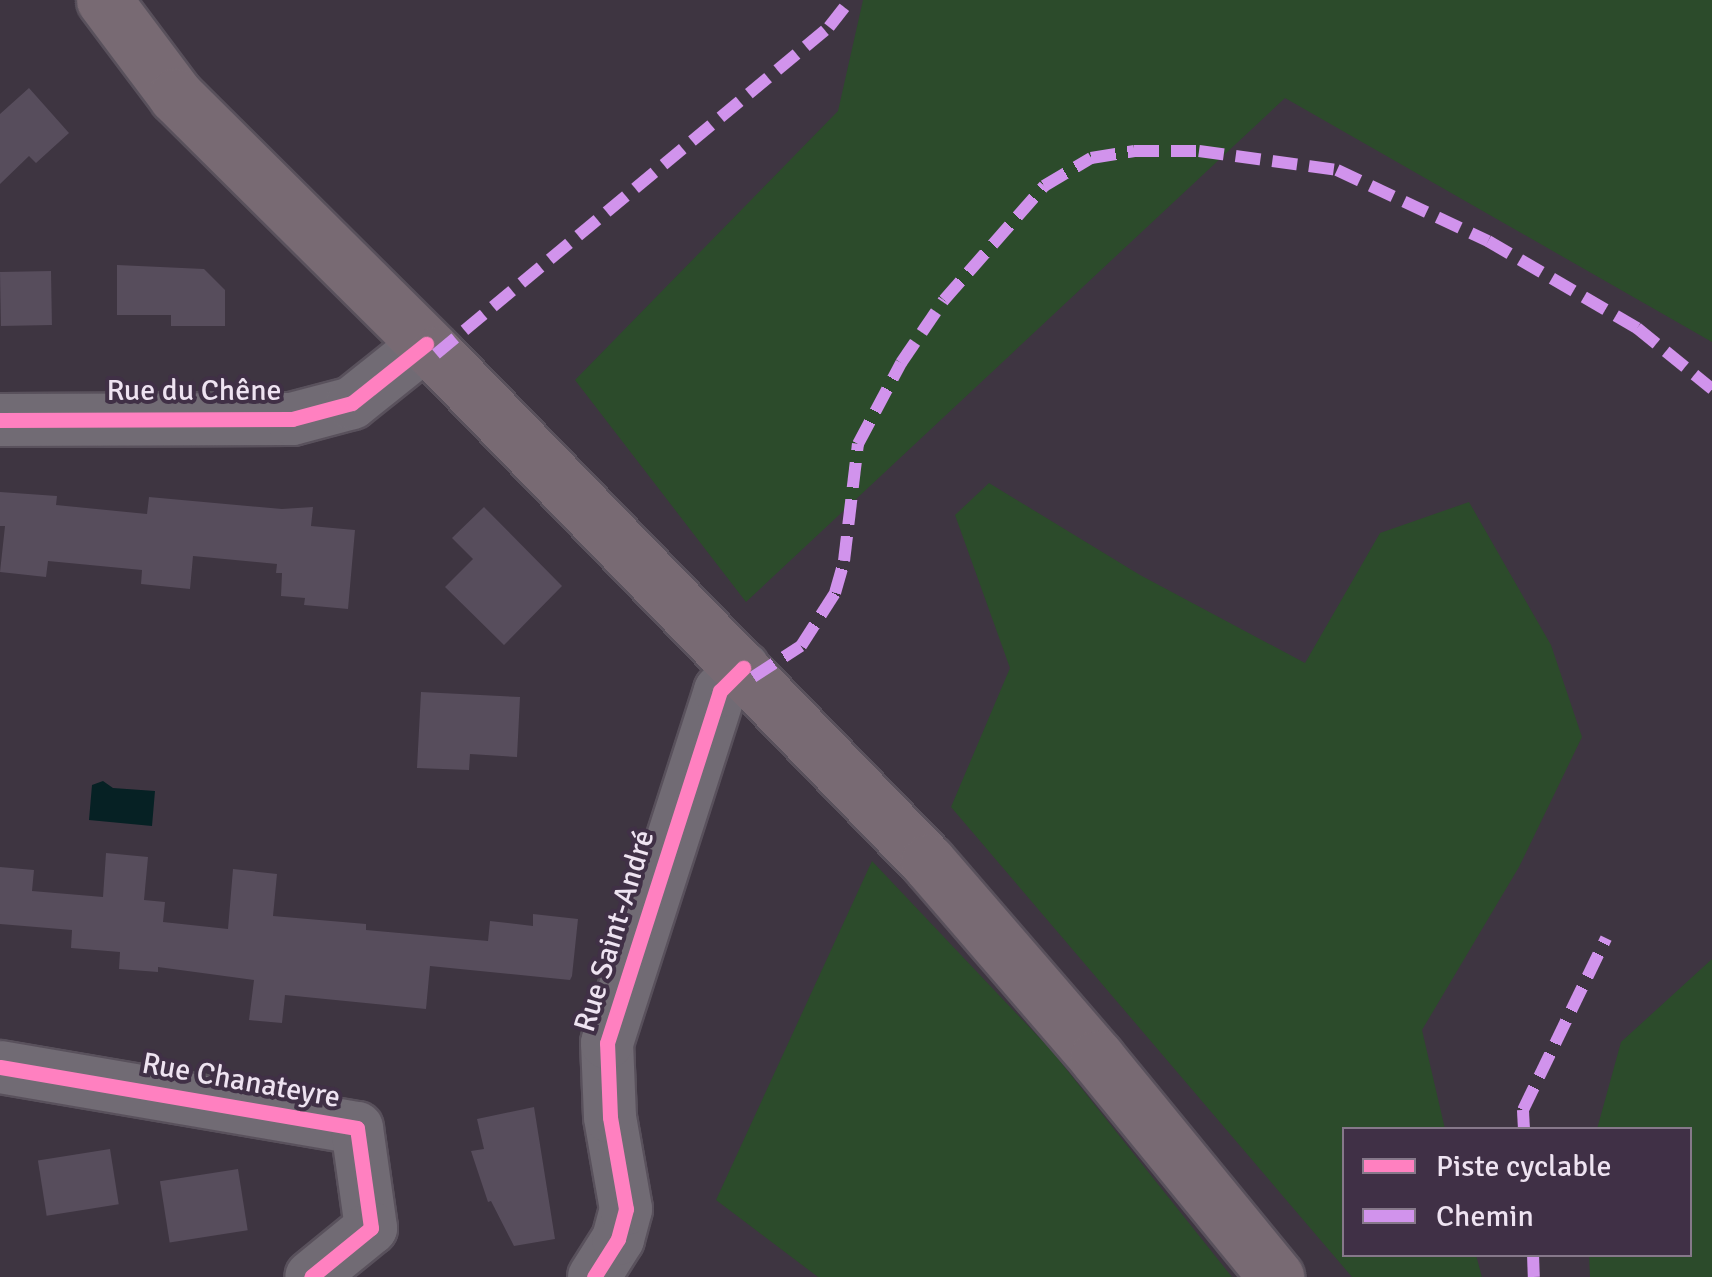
<!DOCTYPE html>
<meta charset="utf-8">
<style>
body{margin:0}
#map{position:relative;width:1712px;height:1277px;overflow:hidden;background:#3e3541;font-family:Signika,sans-serif}
div>[style]{position:absolute}
.green>*{inset:0;background:#2c4b2b}
.water>*{inset:0;background:#062124}
.building>*{inset:0;background:#574d5c;transform-origin:0 0}
.roads{filter:drop-shadow(2px 0 #59515c) drop-shadow(-2px 0 #59515c) drop-shadow(0 2px #59515c) drop-shadow(0 -2px #59515c)}
.minor>*{height:52px;margin:-26px;padding:0 26px;transform-origin:26px;border-radius:26px;background:#716b74}
.major>*{height:55px;margin:-27.5px;padding:0 27.5px;transform-origin:27.5px;border-radius:27.5px;background:#786a73}
.quiet>*{height:12px;margin-top:-6px;transform-origin:0;background:repeating-linear-gradient(90deg,#d193ec 0 25px,transparent 0 37px)}
.cycleway>*{height:15px;margin:-7.5px;padding:0 7.5px;transform-origin:7.5px;border-radius:7.5px;background:#ff80c0}
span{translate:-50% -50%;white-space:nowrap;text-align:center;line-height:1.15;-webkit-text-stroke:8px #403046;paint-order:stroke}
.street-label{font-size:30px;color:#eee3f1}
.legend{position:absolute;left:1342px;top:1127px;width:350px;height:130px;box-sizing:border-box;background:#403046;border:2px solid #86788a;margin:0;padding:12px 18px;list-style:none;font-size:30px;color:#eee3f1}
.legend li{display:flex;align-items:center;gap:20px;height:50px}
.legend b{width:50px;border:2px solid #86788a}
</style>
<div id="map">
<div class="green">
<i style="clip-path:polygon(863px 0,1712px 0,1712px 342px,1285px 98px,746px 602px,575px 380px,838px 111px)"></i>
<i style="clip-path:polygon(989px 483px,1140px 575px,1305px 663px,1380px 533px,1469px 502px,1551px 645px,1582px 737px,1519px 867px,1422px 1030px,1445px 1129px,1344px 1130px,1344px 1254px,1476px 1255px,1482px 1277px,1352px 1277px,951px 807px,1010px 668px,955px 515px)"></i>
<i style="clip-path:polygon(872px 861px,1051px 1050px,1232px 1277px,818px 1277px,716px 1200px)"></i>
<i style="clip-path:polygon(1712px 959px,1712px 1277px,1590px 1277px,1589px 1255px,1690px 1254px,1690px 1130px,1597px 1129px,1621px 1042px)"></i>
</div>
<div class="water">
<i style="clip-path:polygon(103px 781px,113px 788px,155px 791px,152px 826px,89px 820px,92px 785px)"></i>
</div>
<div class="building">
<i style="clip-path:polygon(29px 88px,69px 133px,36px 163px,29px 156px,0 184px,0 114px)"></i>
<i style="clip-path:polygon(117px 265px,204px 269px,225px 290px,225px 326px,171px 326px,171px 315px,117px 315px)"></i>
<i style="left:51px;top:271px;width:54px;height:51px;rotate:89deg"></i>
<i style="clip-path:polygon(0 492px,57px 496px,56px 505px,147px 514px,149px 497px,282px 509px,313px 507px,311px 526px,355px 530px,348px 609px,304px 605px,305px 598px,281px 596px,282px 573px,276px 573px,277px 564px,193px 556px,190px 589px,141px 584px,142px 570px,48px 561px,46px 577px,0 572px,5px 526px,0 526px)"></i>
<i style="clip-path:polygon(484px 507px,562px 586px,504px 645px,445px 587px,473px 559px,452px 538px)"></i>
<i style="clip-path:polygon(421px 692px,520px 697px,517px 757px,470px 754px,469px 770px,417px 768px)"></i>
<i style="clip-path:polygon(106px 853px,148px 857px,144px 900px,165px 902px,163px 922px,228px 929px,233px 869px,277px 874px,273px 916px,366px 924px,366px 930px,488px 941px,490px 921px,533px 926px,533px 914px,578px 919px,572px 976px,570px 980px,430px 966px,426px 1009px,285px 995px,282px 1023px,249px 1020px,254px 980px,158px 967px,158px 972px,119px 969px,120px 952px,71px 948px,72px 930px,0 924px,0 867px,34px 870px,32px 891px,103px 897px)"></i>
<i style="clip-path:polygon(534px 1107px,555px 1239px,514px 1246px,491px 1201px,488px 1202px,471px 1151px,484px 1149px,477px 1119px)"></i>
<i style="left:110px;top:1149px;width:56px;height:73px;rotate:81deg"></i>
<i style="left:238px;top:1169px;width:62px;height:79px;rotate:81deg"></i>
</div>
<div class="roads">
<div class="minor">
<i style="left:0;top:420px;width:292px;rotate:-0.2deg"></i>
<i style="left:292px;top:419px;width:62px;rotate:-14.9deg"></i>
<i style="left:352px;top:403px;width:95px;rotate:-38.6deg"></i>
<i style="left:0;top:1067px;width:362px;rotate:9.7deg"></i>
<i style="left:357px;top:1128px;width:101px;rotate:82deg"></i>
<i style="left:371px;top:1228px;width:77px;rotate:140.8deg"></i>
<i style="left:594px;top:1277px;width:45px;rotate:-57.7deg"></i>
<i style="left:618px;top:1239px;width:31px;rotate:-75deg"></i>
<i style="left:626px;top:1209px;width:93px;rotate:-99.9deg"></i>
<i style="left:610px;top:1117px;width:74px;rotate:-92.3deg"></i>
<i style="left:607px;top:1043px;width:370px;rotate:-72.2deg"></i>
<i style="left:720px;top:691px;width:33px;rotate:-45deg"></i>
</div>
<div class="major">
<i style="left:104px;top:0;width:120px;rotate:53.1deg"></i>
<i style="left:176px;top:96px;width:366px;rotate:44.8deg"></i>
<i style="left:436px;top:354px;width:707px;rotate:45.92deg"></i>
<i style="left:928px;top:862px;width:259px;rotate:49.2deg"></i>
<i style="left:1097px;top:1058px;width:283px;rotate:50.7deg"></i>
</div>
</div>
<div class="quiet">
<i style="left:436px;top:354px;width:511px;rotate:-39.76deg"></i>
<i style="left:829px;top:27px;width:34px;rotate:-52deg"></i>
<i style="left:753px;top:677px;width:57px;rotate:-32.9deg"></i>
<i style="left:801px;top:646px;width:63px;rotate:-57.3deg"></i>
<i style="left:835px;top:593px;width:33px;rotate:-74deg"></i>
<i style="left:844px;top:561px;width:118px;rotate:-83.2deg"></i>
<i style="left:858px;top:444px;width:92px;rotate:-62deg"></i>
<i style="left:901px;top:363px;width:76px;rotate:-55.7deg"></i>
<i style="left:944px;top:300px;width:152px;rotate:-48.7deg"></i>
<i style="left:1044px;top:186px;width:55px;rotate:-30.8deg"></i>
<i style="left:1091px;top:158px;width:44px;rotate:-9.2deg"></i>
<i style="left:1134px;top:151px;width:65px"></i>
<i style="left:1199px;top:151px;width:139px;rotate:7.8deg"></i>
<i style="left:1337px;top:170px;width:167px;rotate:25.2deg"></i>
<i style="left:1488px;top:241px;width:173px;rotate:30.3deg"></i>
<i style="left:1637px;top:328px;width:97px;rotate:39.1deg"></i>
<i style="left:1524px;top:1130px;width:20px;rotate:-93deg"></i>
<i style="left:1523px;top:1110px;width:191px;rotate:-64.2deg"></i>
<i style="left:1533px;top:1254px;width:23px;rotate:88deg"></i>
</div>
<div class="cycleway">
<i style="left:0;top:420px;width:292px;rotate:-0.2deg"></i>
<i style="left:292px;top:419px;width:62px;rotate:-14.9deg"></i>
<i style="left:352px;top:403px;width:95px;rotate:-38.6deg"></i>
<i style="left:0;top:1067px;width:362px;rotate:9.7deg"></i>
<i style="left:357px;top:1128px;width:101px;rotate:82deg"></i>
<i style="left:371px;top:1228px;width:77px;rotate:140.8deg"></i>
<i style="left:594px;top:1277px;width:45px;rotate:-57.7deg"></i>
<i style="left:618px;top:1239px;width:31px;rotate:-75deg"></i>
<i style="left:626px;top:1209px;width:93px;rotate:-99.9deg"></i>
<i style="left:610px;top:1117px;width:74px;rotate:-92.3deg"></i>
<i style="left:607px;top:1043px;width:370px;rotate:-72.2deg"></i>
<i style="left:720px;top:691px;width:33px;rotate:-45deg"></i>
</div>
<div class="street-label">
<span style="left:194px;top:391px">Rue du Chêne</span>
<span style="left:615px;top:931px;rotate:-73deg">Rue Saint-André</span>
<span style="left:241px;top:1081px;rotate:10deg">Rue Chanateyre</span>
</div>
<ul class="legend">
<li><b style="height:12px;background:#ff80c0"></b>Piste cyclable</li>
<li><b style="height:12px;background:#d193ec"></b>Chemin</li>
</ul>
</div>
